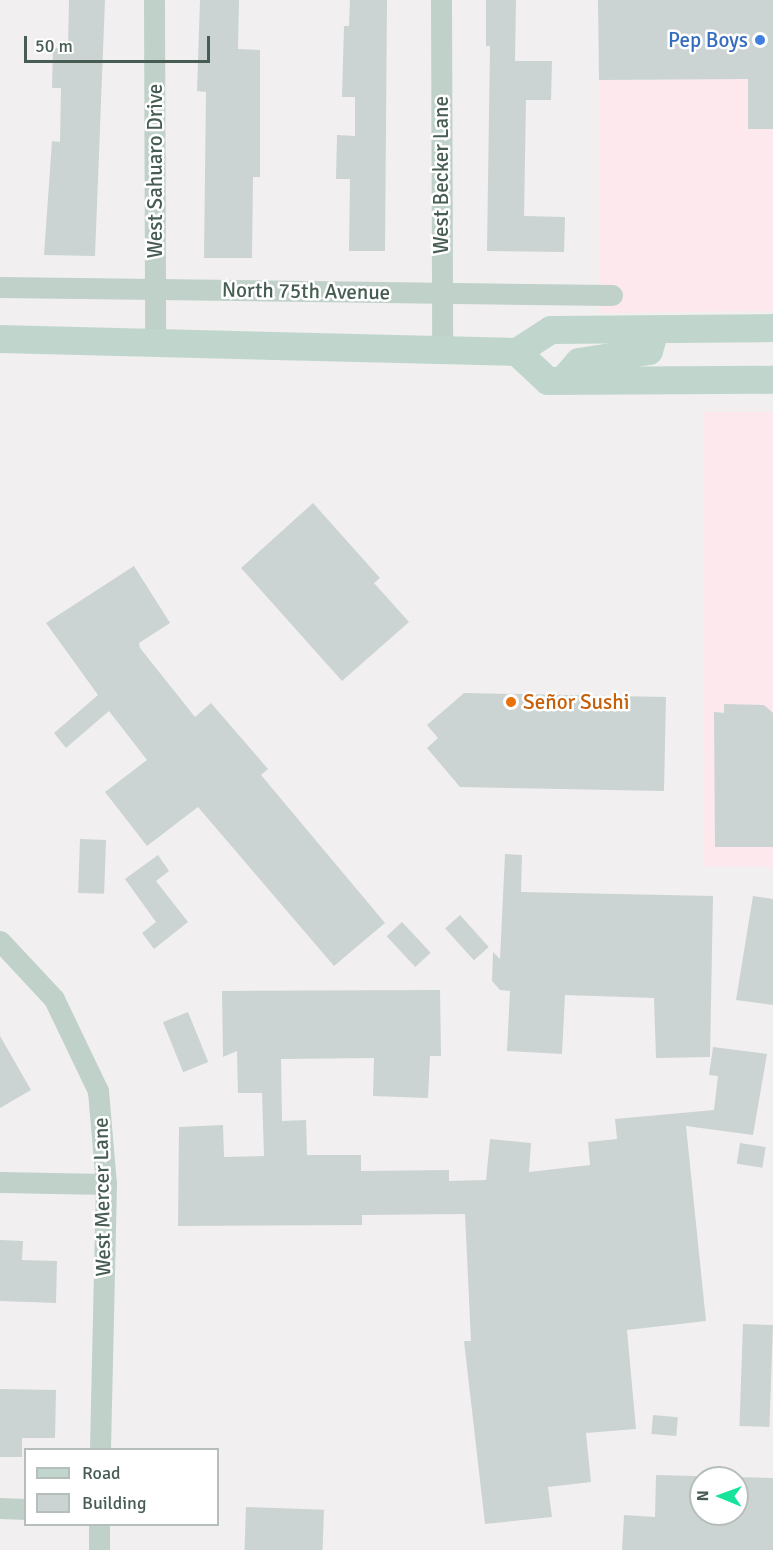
<!DOCTYPE html>
<meta charset="utf-8">
<style>
body{margin:0}
#map{position:relative;width:773px;height:1550px;overflow:hidden;background:#f2eff1;font-family:Signika,sans-serif}
div>[style]{position:absolute}
.commercial>*{inset:0;background:#fce8ed;transform-origin:0 0}
.building>*{inset:0;background:#cbd4d2;transform-origin:0 0}
.street>*{height:21px;margin:-10.5px;padding:0 10.5px;transform-origin:10.5px;border-radius:10.5px;background:#bfd1c9}
.secondary>*{height:28px;margin:-14px;padding:0 14px;transform-origin:14px;border-radius:14px;background:#c0d6cd}
.dots>*{width:16px;height:16px;translate:-50% -50%;box-sizing:border-box;border:3px solid #fff;border-radius:50%}
span{translate:-50% -50%;white-space:nowrap;text-align:center;line-height:1.15;-webkit-text-stroke:5px #fff;paint-order:stroke}
.shop-label{font-size:21px;color:#366cbe}
.right{translate:-100% -50%;text-align:right}
.street-label{font-size:21px;color:#475d53}
.food-label{font-size:21px;color:#c56008}
.left{translate:0 -50%;text-align:left}
.legend{position:absolute;left:24px;top:1448px;width:195px;height:78px;box-sizing:border-box;background:#fff;border:2px solid #b5beba;margin:0;padding:8px 10px;list-style:none;font-size:18px;color:#475d53}
.legend li{display:flex;align-items:center;gap:12px;height:30px}
.legend b{width:30px;border:2px solid #b5beba}
.north{position:absolute;left:689px;top:1466px;width:60px;height:60px;box-sizing:border-box;background:#fff;border:2px solid #b5beba;border-radius:50%;rotate:271deg;font-size:16px;font-weight:700;line-height:24px;text-align:center;color:#475d53}
.north::after{content:'';display:block;margin:auto;width:21px;height:27px;background:#17e49a;clip-path:polygon(50% 0,100% 100%,50% 72%,0 100%)}
.scale{position:absolute;left:24px;top:36px;width:186px;height:27px;box-sizing:border-box;border:3px solid #475d53;border-top:0;padding-left:8px;font-size:18px;line-height:21px;white-space:nowrap;color:#475d53;-webkit-text-stroke:4px #fff;paint-order:stroke}
</style>
<div id="map">
<div class="commercial">
<i style="clip-path:polygon(748px 0,773px 0,773px 311px,600px 313px,599px 80px,748px 79px)"></i>
<i style="left:773px;top:412px;width:455px;height:70px;rotate:90deg"></i>
</div>
<div class="building">
<i style="clip-path:polygon(69px 0,105px 0,95px 256px,44px 255px,52px 141px,60px 142px,61px 88px,52px 88px,53px 48px,68px 48px)"></i>
<i style="clip-path:polygon(200px 0,239px 0,238px 49px,260px 50px,260px 177px,253px 177px,252px 258px,204px 258px,206px 92px,197px 91px)"></i>
<i style="clip-path:polygon(350px 0,387px 0,385px 251px,349px 251px,350px 179px,336px 179px,337px 135px,355px 136px,355px 97px,342px 97px,344px 26px,349px 26px)"></i>
<i style="clip-path:polygon(486px 0,516px 0,515px 61px,552px 61px,551px 100px,526px 100px,524px 216px,565px 217px,564px 252px,487px 251px,490px 46px,486px 46px)"></i>
<i style="clip-path:polygon(598px 0,773px 0,773px 129px,748px 129px,748px 79px,599px 80px)"></i>
<i style="clip-path:polygon(313px 503px,380px 578px,374px 583px,409px 622px,342px 681px,241px 568px)"></i>
<i style="clip-path:polygon(134px 566px,170px 623px,139px 643px,140px 648px,195px 717px,211px 703px,268px 769px,261px 775px,385px 923px,334px 966px,198px 807px,147px 846px,105px 792px,147px 760px,109px 711px,66px 748px,54px 733px,98px 695px,46px 623px)"></i>
<i style="clip-path:polygon(464px 693px,666px 697px,664px 791px,460px 787px,427px 748px,438px 738px,427px 725px)"></i>
<i style="clip-path:polygon(724px 704px,764px 705px,773px 713px,773px 847px,715px 847px,714px 712px,724px 713px)"></i>
<i style="left:80px;top:839px;width:26px;height:54px;rotate:2deg"></i>
<i style="clip-path:polygon(505px 854px,522px 855px,521px 892px,713px 896px,710px 1057px,656px 1058px,654px 998px,565px 995px,562px 1054px,507px 1051px,510px 991px,500px 990px,492px 981px,493px 952px,500px 959px)"></i>
<i style="clip-path:polygon(158px 855px,169px 871px,156px 881px,188px 922px,154px 949px,142px 933px,156px 922px,125px 879px)"></i>
<i style="clip-path:polygon(753px 896px,773px 899px,773px 1005px,736px 1000px)"></i>
<i style="left:460px;top:915px;width:43px;height:20px;rotate:48deg"></i>
<i style="left:402px;top:922px;width:42px;height:21px;rotate:47deg"></i>
<i style="clip-path:polygon(440px 990px,441px 1056px,430px 1056px,428px 1098px,373px 1096px,374px 1058px,281px 1059px,282px 1121px,306px 1120px,307px 1155px,361px 1155px,361px 1171px,449px 1170px,449px 1181px,486px 1180px,490px 1139px,531px 1143px,529px 1172px,590px 1165px,588px 1142px,617px 1139px,615px 1119px,714px 1110px,718px 1076px,709px 1075px,713px 1047px,767px 1054px,753px 1135px,686px 1126px,706px 1321px,627px 1330px,636px 1429px,586px 1433px,591px 1482px,548px 1487px,552px 1517px,485px 1524px,464px 1341px,471px 1341px,465px 1214px,362px 1215px,362px 1225px,178px 1226px,179px 1127px,223px 1125px,224px 1157px,264px 1156px,262px 1093px,238px 1093px,237px 1051px,223px 1057px,222px 991px)"></i>
<i style="left:188px;top:1012px;width:54px;height:27px;rotate:68deg"></i>
<i style="clip-path:polygon(0 1036px,31px 1090px,0 1108px)"></i>
<i style="left:740px;top:1143px;width:26px;height:21px;rotate:9deg"></i>
<i style="clip-path:polygon(0 1240px,23px 1241px,22px 1260px,57px 1261px,56px 1303px,0 1301px)"></i>
<i style="left:743px;top:1324px;width:30px;height:102px;rotate:2deg"></i>
<i style="clip-path:polygon(0 1389px,56px 1390px,55px 1438px,22px 1438px,22px 1457px,0 1457px)"></i>
<i style="left:653px;top:1415px;width:25px;height:19px;rotate:5deg"></i>
<i style="clip-path:polygon(evenodd,656px 1475px,773px 1478px,773px 1550px,622px 1550px,624px 1515px,655px 1517px,656px 1475px,701px 1478px,737px 1478px,737px 1514px,701px 1514px,701px 1478px)"></i>
<i style="left:246px;top:1507px;width:78px;height:43px;rotate:2deg"></i>
</div>
<div class="street">
<i style="left:154px;top:0;width:341px;rotate:89.8deg"></i>
<i style="left:441px;top:0;width:350px;rotate:89.8deg"></i>
<i style="left:0;top:287px;width:612px;rotate:0.75deg"></i>
<i style="left:0;top:941px;width:79px;rotate:47deg"></i>
<i style="left:54px;top:999px;width:102px;rotate:64.4deg"></i>
<i style="left:98px;top:1091px;width:93px;rotate:85.1deg"></i>
<i style="left:106px;top:1184px;width:266px;rotate:91.3deg"></i>
<i style="left:0;top:1182px;width:106px;rotate:1.1deg"></i>
<i style="left:0;top:1508px;width:26px;rotate:2deg"></i>
<i style="left:99px;top:1550px;width:26px;rotate:-90deg"></i>
</div>
<div class="secondary">
<i style="left:0;top:339px;width:517px;rotate:1.44deg"></i>
<i style="left:517px;top:352px;width:40px;rotate:-32.9deg"></i>
<i style="left:551px;top:330px;width:222px;rotate:-0.5deg"></i>
<i style="left:517px;top:352px;width:42px;rotate:43.1deg"></i>
<i style="left:548px;top:381px;width:225px;rotate:-0.3deg"></i>
<i style="left:566px;top:377px;width:20px;rotate:-49deg"></i>
<i style="left:579px;top:362px;width:71px;rotate:-8.9deg"></i>
<i style="left:649px;top:351px;width:22px;rotate:-74deg"></i>
</div>
<div class="dots">
<i style="left:760px;top:40px;background:#3f7fe0"></i>
<i style="left:511px;top:702px;background:#e8710a"></i>
</div>
<div class="shop-label">
<span class="right" style="left:748px;top:40px">Pep Boys</span>
</div>
<div class="street-label">
<span style="left:155px;top:171px;rotate:-90deg">West Sahuaro Drive</span>
<span style="left:441px;top:175px;rotate:-90deg">West Becker Lane</span>
<span style="left:306px;top:291px;rotate:1deg">North 75th Avenue</span>
<span style="left:102px;top:1197px;rotate:-91deg">West Mercer Lane</span>
</div>
<div class="food-label">
<span class="left" style="left:523px;top:702px">Señor Sushi</span>
</div>
<ul class="legend">
<li><b style="height:8px;background:#c0d6cd"></b>Road</li>
<li><b style="height:16px;background:#cbd4d2"></b>Building</li>
</ul>
<div class="north">N</div>
<div class="scale">50 m</div>
</div>
